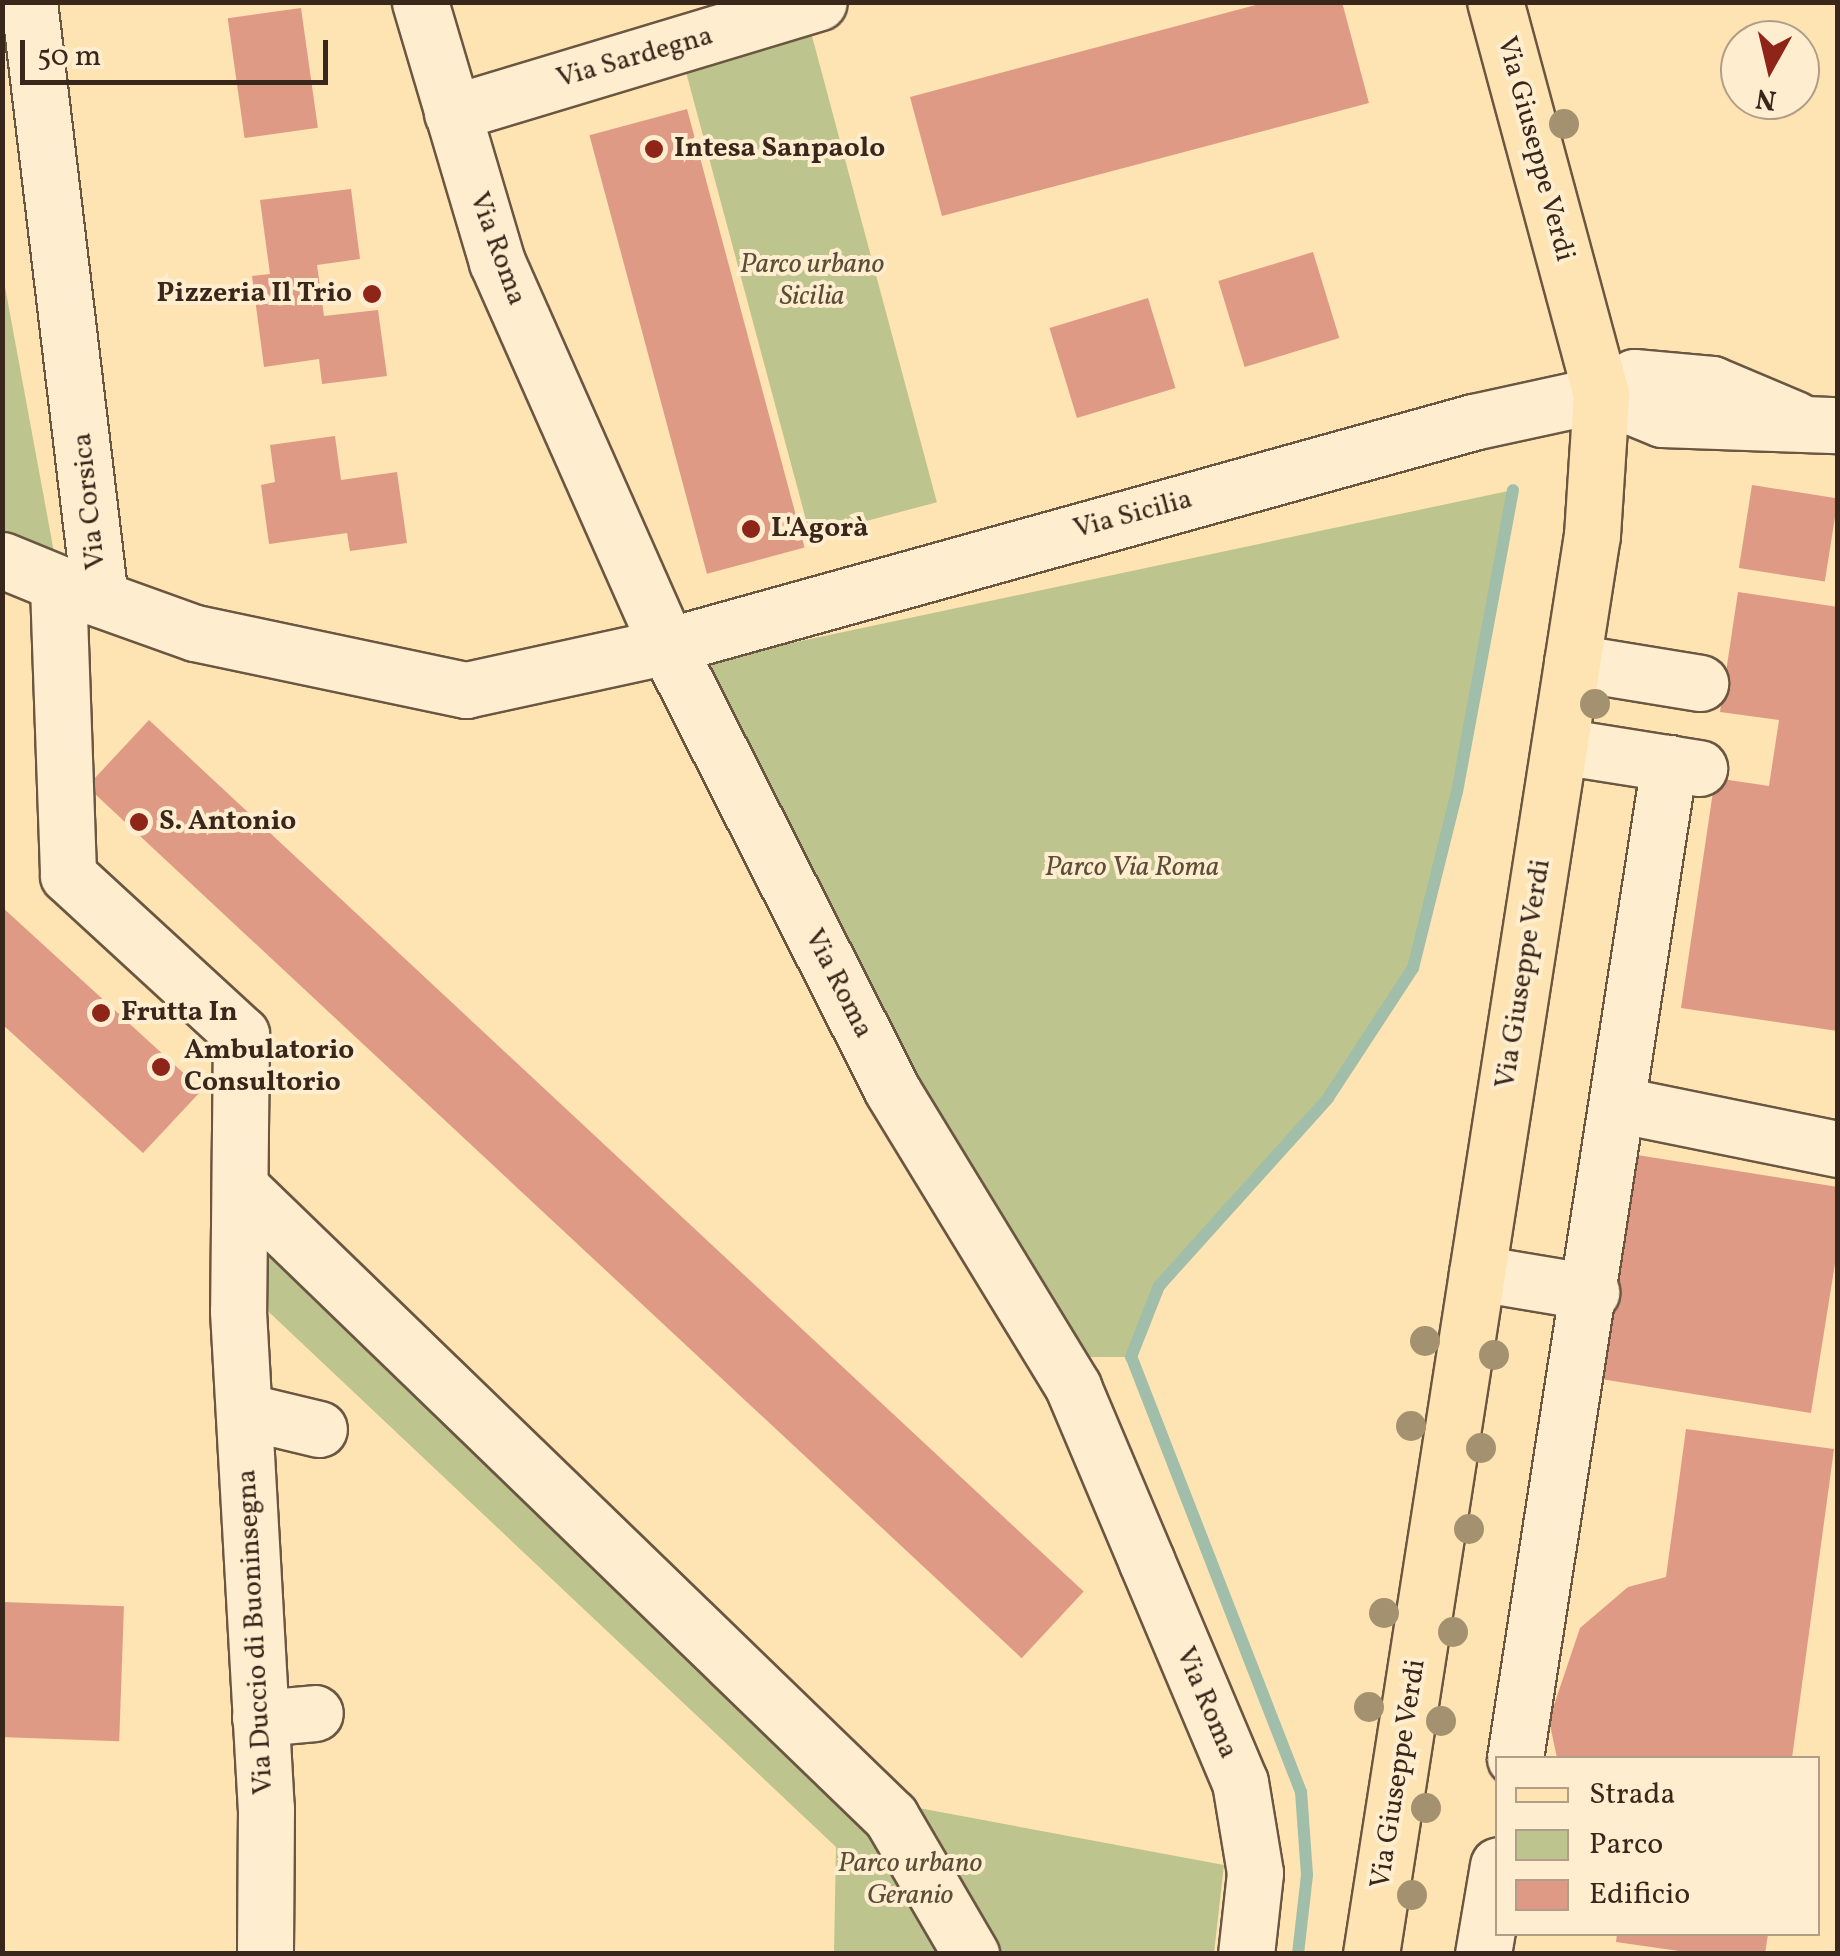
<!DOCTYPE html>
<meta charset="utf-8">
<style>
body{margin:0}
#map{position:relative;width:1840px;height:1956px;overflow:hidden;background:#fee3b3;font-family:Vollkorn,serif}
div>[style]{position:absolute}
.green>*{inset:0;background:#bec48e;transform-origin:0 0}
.stream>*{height:12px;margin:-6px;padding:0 6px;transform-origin:6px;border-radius:6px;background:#a0bea9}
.building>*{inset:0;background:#de9a85;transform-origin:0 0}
.roads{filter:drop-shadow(2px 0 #6b5642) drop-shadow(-2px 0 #6b5642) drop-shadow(0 2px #6b5642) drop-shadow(0 -2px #6b5642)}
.minor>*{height:55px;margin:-27.5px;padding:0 27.5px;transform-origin:27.5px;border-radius:27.5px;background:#feedce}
.major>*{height:55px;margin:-27.5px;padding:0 27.5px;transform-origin:27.5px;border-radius:27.5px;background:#fee3b3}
.trees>*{width:30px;height:30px;margin:-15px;border-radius:50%;background:#a4916f}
.dots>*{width:28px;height:28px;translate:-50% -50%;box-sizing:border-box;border:5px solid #feedce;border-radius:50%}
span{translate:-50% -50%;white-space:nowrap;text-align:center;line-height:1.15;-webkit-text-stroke:8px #feedce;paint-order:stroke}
.street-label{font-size:28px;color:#3a271c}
.poi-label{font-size:28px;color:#3a271c;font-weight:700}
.left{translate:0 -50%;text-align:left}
.right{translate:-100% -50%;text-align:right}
.park-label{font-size:28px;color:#5b4e38;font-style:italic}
.frame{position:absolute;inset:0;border:5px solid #3a271c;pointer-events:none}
.legend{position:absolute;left:1495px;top:1756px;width:325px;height:180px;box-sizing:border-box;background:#feedce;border:2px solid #b09e87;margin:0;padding:12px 18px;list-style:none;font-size:30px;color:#3a271c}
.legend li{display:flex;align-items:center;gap:20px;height:50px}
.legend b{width:50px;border:2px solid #b09e87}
.north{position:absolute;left:1720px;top:20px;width:100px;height:100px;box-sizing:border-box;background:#feedce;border:2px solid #b09e87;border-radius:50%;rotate:188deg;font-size:28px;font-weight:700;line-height:40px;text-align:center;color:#3a271c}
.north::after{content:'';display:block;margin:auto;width:35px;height:45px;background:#8f2418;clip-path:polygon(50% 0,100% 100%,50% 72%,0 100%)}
.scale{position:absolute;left:20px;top:40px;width:308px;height:45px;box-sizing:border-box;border:5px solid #3a271c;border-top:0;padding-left:12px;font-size:30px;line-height:35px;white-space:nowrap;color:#3a271c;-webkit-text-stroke:8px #feedce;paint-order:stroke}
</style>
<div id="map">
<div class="green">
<i style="left:809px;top:25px;width:494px;height:131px;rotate:75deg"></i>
<i style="clip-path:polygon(3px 276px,58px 574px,3px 548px)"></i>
<i style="clip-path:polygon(1513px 490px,1457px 792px,1413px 968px,1328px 1098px,1159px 1286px,1131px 1357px,1077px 1357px,919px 1090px,707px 661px)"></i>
<i style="clip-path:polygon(240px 1187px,892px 1803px,1224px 1865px,1214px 1953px,834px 1953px,836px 1847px,238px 1283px)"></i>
</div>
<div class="stream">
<i style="left:1298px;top:1954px;width:80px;rotate:-83.5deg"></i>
<i style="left:1307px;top:1875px;width:83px;rotate:-94.1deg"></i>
<i style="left:1301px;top:1792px;width:467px;rotate:-111.3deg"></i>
<i style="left:1131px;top:1357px;width:76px;rotate:-68.5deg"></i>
<i style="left:1159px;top:1286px;width:253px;rotate:-48deg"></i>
<i style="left:1328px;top:1098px;width:155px;rotate:-56.8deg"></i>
<i style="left:1413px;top:968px;width:181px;rotate:-76deg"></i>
<i style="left:1457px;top:792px;width:307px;rotate:-79.5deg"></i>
</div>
<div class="building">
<i style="clip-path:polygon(1267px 2px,1342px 2px,1369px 103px,942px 216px,910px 97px)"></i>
<i style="left:301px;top:8px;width:121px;height:74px;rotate:82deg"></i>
<i style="left:687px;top:109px;width:454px;height:101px;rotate:75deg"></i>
<i style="clip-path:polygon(351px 189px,360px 259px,317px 265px,324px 316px,378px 310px,387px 376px,322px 384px,319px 359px,264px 367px,252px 276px,270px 274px,260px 200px)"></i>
<i style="left:1313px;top:252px;width:90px;height:99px;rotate:73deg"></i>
<i style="left:1148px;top:298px;width:94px;height:103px;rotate:73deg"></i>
<i style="clip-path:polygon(335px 436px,341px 480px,397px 472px,407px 543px,350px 551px,347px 533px,269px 544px,261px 485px,275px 482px,270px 445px)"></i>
<i style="left:1752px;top:485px;width:87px;height:84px;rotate:9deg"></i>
<i style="clip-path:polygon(1738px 592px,1838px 607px,1838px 1031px,1681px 1008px,1715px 778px,1769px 786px,1779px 720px,1720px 712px)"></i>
<i style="left:149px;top:720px;width:1278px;height:91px;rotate:43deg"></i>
<i style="clip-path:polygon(2px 907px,202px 1090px,143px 1153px,2px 1024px)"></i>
<i style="clip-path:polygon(1637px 1155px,1838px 1187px,1838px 1245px,1811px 1413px,1601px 1379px)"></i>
<i style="clip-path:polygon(1686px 1429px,1834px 1449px,1792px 1758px,1557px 1758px,1549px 1720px,1580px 1628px,1628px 1587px,1666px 1577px)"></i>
<i style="left:2px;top:1602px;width:122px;height:135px;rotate:2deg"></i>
<i style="clip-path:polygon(1617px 1934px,1768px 1934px,1765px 1954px,1700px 1954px,1616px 1942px)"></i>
</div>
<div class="roads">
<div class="minor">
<i style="left:29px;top:2px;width:601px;rotate:83.22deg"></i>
<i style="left:100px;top:599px;width:101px;rotate:19.7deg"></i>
<i style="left:195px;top:633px;width:277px;rotate:11.9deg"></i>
<i style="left:466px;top:690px;width:206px;rotate:-12.3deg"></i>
<i style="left:667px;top:646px;width:837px;rotate:-15.53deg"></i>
<i style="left:1473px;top:422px;width:131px;rotate:-12.3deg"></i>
<i style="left:1601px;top:394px;width:37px;rotate:-27deg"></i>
<i style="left:1634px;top:377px;width:78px;rotate:5.1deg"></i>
<i style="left:1712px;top:384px;width:90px;rotate:22.9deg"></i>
<i style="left:420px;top:2px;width:271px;rotate:73.5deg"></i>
<i style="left:497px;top:262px;width:420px;rotate:66.1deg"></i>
<i style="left:667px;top:646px;width:498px;rotate:63.1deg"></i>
<i style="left:892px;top:1090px;width:348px;rotate:58.6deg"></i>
<i style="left:1073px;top:1387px;width:188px;rotate:67.1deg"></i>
<i style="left:1146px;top:1560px;width:241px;rotate:67.1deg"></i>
<i style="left:1240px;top:1782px;width:92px;rotate:80.6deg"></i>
<i style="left:1255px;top:1873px;width:81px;rotate:96.3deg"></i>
<i style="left:452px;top:113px;width:383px;rotate:-16.8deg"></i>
<i style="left:1601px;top:394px;width:66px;rotate:22.3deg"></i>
<i style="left:1662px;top:419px;width:176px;rotate:2deg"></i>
<i style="left:2px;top:560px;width:97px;rotate:22.3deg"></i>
<i style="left:58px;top:586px;width:289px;rotate:88deg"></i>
<i style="left:68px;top:875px;width:235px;rotate:42.6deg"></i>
<i style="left:241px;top:1034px;width:277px;rotate:90.6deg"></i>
<i style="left:238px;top:1311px;width:498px;rotate:86.8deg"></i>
<i style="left:266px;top:1808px;width:146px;rotate:90.4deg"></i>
<i style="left:1572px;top:662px;width:130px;rotate:9.3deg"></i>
<i style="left:1560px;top:746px;width:141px;rotate:9deg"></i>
<i style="left:1621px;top:1105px;width:221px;rotate:11.5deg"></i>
<i style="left:240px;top:1187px;width:906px;rotate:44.06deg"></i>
<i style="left:891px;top:1817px;width:159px;rotate:59.7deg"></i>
<i style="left:1477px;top:1273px;width:116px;rotate:9.5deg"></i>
<i style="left:244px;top:1411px;width:77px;rotate:13.5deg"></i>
<i style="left:260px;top:1718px;width:55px;rotate:-5.2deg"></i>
<i style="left:1515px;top:1758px;width:1007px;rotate:-81.2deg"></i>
<i style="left:1483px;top:1954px;width:90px;rotate:-80.4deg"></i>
</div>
<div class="major">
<i style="left:1371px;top:1954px;width:1436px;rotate:-81.15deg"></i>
<i style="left:1592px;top:535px;width:141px;rotate:-86.3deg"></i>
<i style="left:1601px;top:394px;width:406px;rotate:-105.1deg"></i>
</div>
</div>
<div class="trees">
<i style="left:1564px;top:124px"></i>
<i style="left:1595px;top:704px"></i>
<i style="left:1425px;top:1341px"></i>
<i style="left:1494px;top:1355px"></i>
<i style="left:1411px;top:1426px"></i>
<i style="left:1481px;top:1448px"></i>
<i style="left:1469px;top:1529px"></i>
<i style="left:1384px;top:1613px"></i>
<i style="left:1453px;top:1632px"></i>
<i style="left:1369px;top:1707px"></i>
<i style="left:1441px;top:1721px"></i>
<i style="left:1426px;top:1808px"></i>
<i style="left:1412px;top:1895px"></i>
</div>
<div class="dots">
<i style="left:654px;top:149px;background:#8f2418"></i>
<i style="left:372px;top:294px;background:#8f2418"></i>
<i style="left:751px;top:529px;background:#8f2418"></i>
<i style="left:139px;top:822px;background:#8f2418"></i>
<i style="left:101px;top:1013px;background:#8f2418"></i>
<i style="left:161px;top:1067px;background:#8f2418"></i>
</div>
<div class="street-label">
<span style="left:635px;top:58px;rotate:-16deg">Via Sardegna</span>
<span style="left:1535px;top:149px;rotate:75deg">Via Giuseppe Verdi</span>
<span style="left:497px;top:249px;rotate:70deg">Via Roma</span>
<span style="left:90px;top:501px;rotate:-96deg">Via Corsica</span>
<span style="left:1133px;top:515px;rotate:-15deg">Via Sicilia</span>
<span style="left:1524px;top:974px;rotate:-81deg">Via Giuseppe Verdi</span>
<span style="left:838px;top:984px;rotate:63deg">Via Roma</span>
<span style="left:256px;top:1632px;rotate:-93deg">Via Duccio di Buoninsegna</span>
<span style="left:1206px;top:1703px;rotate:67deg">Via Roma</span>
<span style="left:1399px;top:1774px;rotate:-81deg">Via Giuseppe Verdi</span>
</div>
<div class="poi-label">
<span class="left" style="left:674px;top:149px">Intesa Sanpaolo</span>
<span class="right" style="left:352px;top:294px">Pizzeria Il Trio</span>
<span class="left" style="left:771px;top:529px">L'Agorà</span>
<span class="left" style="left:159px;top:822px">S. Antonio</span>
<span class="left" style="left:121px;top:1013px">Frutta In</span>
<span class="left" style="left:184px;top:1067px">Ambulatorio<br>Consultorio</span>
</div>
<div class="park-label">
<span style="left:812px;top:281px">Parco urbano<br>Sicilia</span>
<span style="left:1132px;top:868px">Parco Via Roma</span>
<span style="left:910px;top:1880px">Parco urbano<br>Geranio</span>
</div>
<div class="frame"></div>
<ul class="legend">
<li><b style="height:12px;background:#fee3b3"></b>Strada</li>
<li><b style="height:28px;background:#bec48e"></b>Parco</li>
<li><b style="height:28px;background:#de9a85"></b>Edificio</li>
</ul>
<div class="north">N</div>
<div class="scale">50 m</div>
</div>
